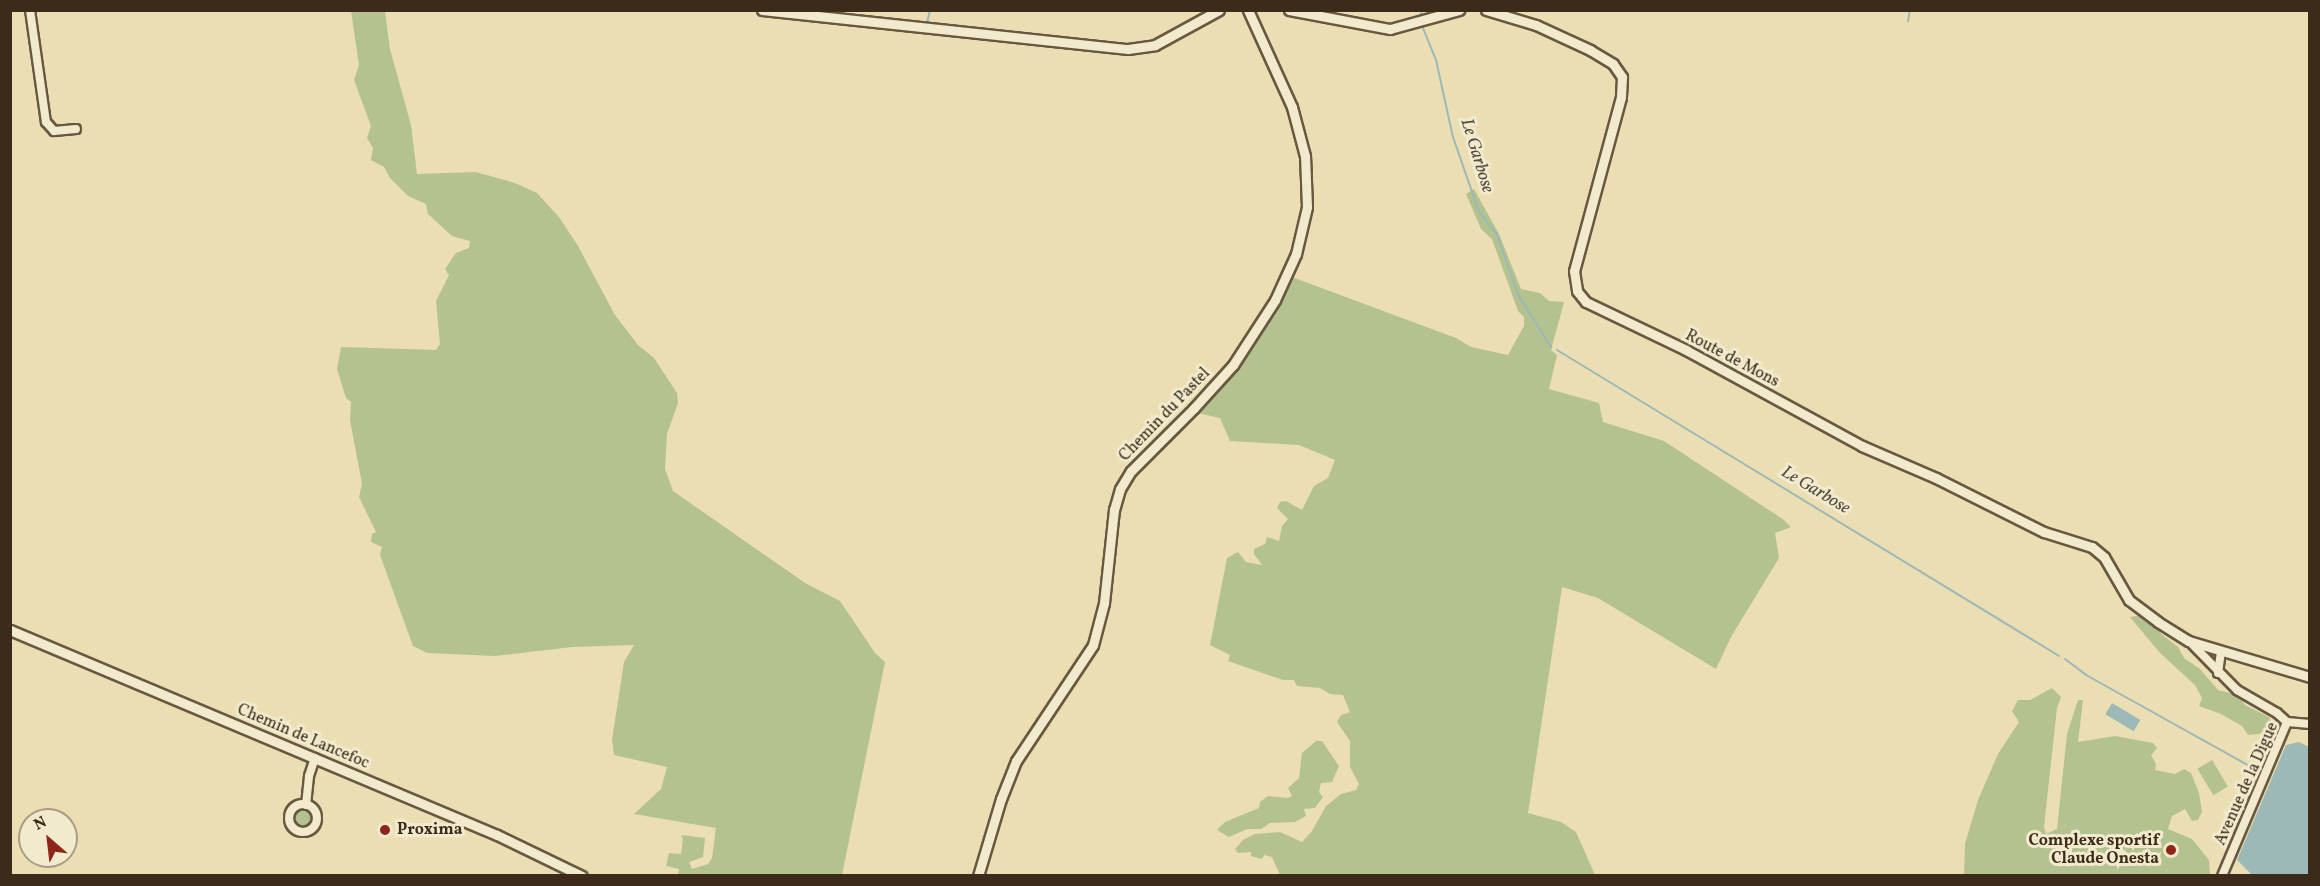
<!DOCTYPE html>
<style>
body{margin:0}
#map{position:relative;width:2320px;height:886px;overflow:hidden;background:#eadeb2;font-family:Vollkorn,serif}
div>[style]{position:absolute}
.green>*{inset:0;background:#b4c28f;transform-origin:0 0}
.round{border-radius:50%}
.water>*{inset:0;background:#9cb9b7;transform-origin:0 0}
.stream>*{height:2px;margin:-1px;padding:0 1px;transform-origin:1px;border-radius:1px;background:#9cb9b7}
.roads{filter:drop-shadow(2px 0 #685840) drop-shadow(-2px 0 #685840) drop-shadow(0 2px #685840) drop-shadow(0 -2px #685840)}
.minor>*{height:8px;margin:-4px;padding:0 4px;transform-origin:4px;border-radius:4px;background:#f1eacd}
.minor>.ring{margin:-4px;padding:0;box-sizing:content-box;background:none;border:8px solid #f1eacd;border-radius:50%}
.tertiary>*{height:9px;margin:-4.5px;padding:0 4.5px;transform-origin:4.5px;border-radius:4.5px;background:#f1eacd}
.dots>*{width:16px;height:16px;translate:-50% -50%;box-sizing:border-box;border:3px solid #f1eacd;border-radius:50%}
span{translate:-50% -50%;white-space:nowrap;text-align:center;line-height:1.15;-webkit-text-stroke:6px #f1eacd;paint-order:stroke}
.street-label{font-size:16px;color:#3c2b1a}
.poi-label{font-size:16px;color:#3c2b1a;font-weight:700}
.left{translate:0 -50%;text-align:left}
.right{translate:-100% -50%;text-align:right}
.water-label{font-size:18px;color:#544e41;font-style:italic}
.frame{position:absolute;inset:0;border:12px solid #3c2b1a;pointer-events:none}
.north{position:absolute;left:18px;top:808px;width:60px;height:60px;box-sizing:border-box;background:#f1eacd;border:2px solid #a99e85;border-radius:50%;rotate:332deg;font-size:16px;font-weight:700;line-height:24px;text-align:center;color:#3c2b1a}
.north::after{content:'';display:block;margin:auto;width:21px;height:27px;background:#8f2418;clip-path:polygon(50% 0,100% 100%,50% 72%,0 100%)}
</style>
<div id="map">
<div class="green">
<i style="clip-path:polygon(351px 11px,385px 11px,390px 49px,411px 125px,417px 174px,476px 172px,515px 183px,537px 193px,559px 217px,578px 246px,615px 315px,638px 345px,654px 358px,677px 393px,678px 403px,667px 434px,665px 469px,673px 491px,805px 583px,840px 601px,875px 653px,885px 662px,842px 875px,678px 875px,679px 869px,666px 866px,669px 853px,681px 854px,683px 839px,681px 835px,705px 838px,703px 857px,689px 862px,692px 869px,708px 864px,712px 858px,716px 828px,634px 814px,661px 789px,667px 767px,614px 755px,612px 740px,624px 662px,634px 645px,572px 647px,495px 656px,427px 653px,413px 646px,380px 555px,382px 547px,371px 542px,372px 534px,376px 532px,359px 497px,362px 484px,350px 420px,351px 402px,346px 398px,337px 369px,341px 347px,436px 350px,440px 344px,436px 301px,449px 275px,445px 269px,456px 253px,469px 248px,470px 241px,452px 236px,428px 214px,426px 204px,408px 196px,390px 178px,384px 167px,371px 160px,373px 148px,367px 138px,371px 126px,354px 80px,359px 65px)"></i>
<i style="clip-path:polygon(1474px 189px,1499px 234px,1521px 289px,1540px 293px,1549px 301px,1564px 302px,1551px 350px,1557px 355px,1549px 389px,1599px 403px,1603px 422px,1664px 441px,1784px 520px,1791px 527px,1775px 533px,1779px 558px,1731px 637px,1716px 669px,1598px 598px,1562px 587px,1528px 813px,1561px 822px,1576px 832px,1595px 875px,1280px 875px,1272px 857px,1264px 855px,1262px 859px,1251px 856px,1251px 852px,1238px 853px,1235px 849px,1243px 840px,1255px 834px,1280px 832px,1302px 842px,1312px 831px,1326px 806px,1341px 794px,1356px 790px,1359px 784px,1350px 767px,1350px 741px,1337px 722px,1341px 715px,1350px 712px,1343px 695px,1330px 694px,1320px 688px,1297px 686px,1294px 680px,1283px 680px,1228px 661px,1230px 655px,1210px 645px,1227px 558px,1238px 552px,1246px 562px,1262px 565px,1254px 554px,1254px 549px,1265px 544px,1267px 537px,1279px 541px,1282px 526px,1288px 519px,1277px 508px,1280px 502px,1286px 501px,1302px 510px,1314px 486px,1328px 478px,1335px 460px,1299px 445px,1230px 441px,1220px 418px,1198px 413px,1249px 354px,1292px 277px,1456px 338px,1471px 347px,1508px 355px,1524px 326px,1524px 317px,1518px 311px,1492px 239px,1481px 229px,1466px 194px)"></i>
<i style="clip-path:polygon(2143px 615px,2162px 630px,2160px 633px,2178px 647px,2184px 658px,2200px 669px,2218px 690px,2238px 695px,2245px 705px,2269px 717px,2272px 726px,2266px 733px,2248px 735px,2242px 726px,2221px 714px,2199px 706px,2202px 698px,2195px 685px,2160px 653px,2130px 617px)"></i>
<i style="clip-path:polygon(2052px 688px,2061px 697px,2057px 708px,2044px 827px,2046px 834px,2057px 829px,2067px 734px,2078px 700px,2083px 700px,2078px 742px,2115px 736px,2153px 743px,2157px 748px,2151px 755px,2156px 764px,2155px 770px,2175px 774px,2184px 769px,2191px 773px,2199px 793px,2202px 812px,2198px 820px,2192px 821px,2185px 809px,2172px 816px,2168px 829px,2192px 839px,2209px 860px,2210px 875px,1964px 875px,1965px 844px,1978px 800px,1998px 754px,2019px 722px,2012px 711px,2018px 700px,2030px 700px)"></i>
<i style="clip-path:polygon(1316px 741px,1322px 741px,1339px 766px,1332px 782px,1321px 783px,1319px 792px,1323px 797px,1315px 808px,1304px 809px,1306px 816px,1295px 822px,1270px 823px,1261px 829px,1247px 829px,1229px 837px,1217px 830px,1225px 822px,1259px 808px,1260px 802px,1268px 796px,1288px 798px,1292px 796px,1288px 788px,1299px 778px,1302px 753px)"></i>
<i style="left:2212px;top:760px;width:31px;height:17px;rotate:59deg"></i>
<i class="round" style="left:292px;top:807px;width:22px;height:22px"></i>
</div>
<div class="water">
<i style="left:2112px;top:703px;width:33px;height:13px;rotate:31deg"></i>
<i style="clip-path:polygon(2299px 742px,2309px 747px,2309px 875px,2252px 875px,2237px 860px,2286px 745px)"></i>
</div>
<div class="stream">
<i style="left:1421px;top:14px;width:4px;rotate:-76deg"></i>
<i style="left:1908px;top:21px;width:11px;rotate:-80deg"></i>
<i style="left:927px;top:23px;width:13px;rotate:-77deg"></i>
<i style="left:1423px;top:28px;width:35px;rotate:68deg"></i>
<i style="left:1436px;top:60px;width:79px;rotate:77.6deg"></i>
<i style="left:1453px;top:137px;width:79px;rotate:70.9deg"></i>
<i style="left:1479px;top:212px;width:28px;rotate:51deg"></i>
<i style="left:1497px;top:234px;width:65px;rotate:71deg"></i>
<i style="left:1518px;top:295px;width:62px;rotate:57.6deg"></i>
<i style="left:1557px;top:350px;width:588px;rotate:31.36deg"></i>
<i style="left:2065px;top:659px;width:26px;rotate:37deg"></i>
<i style="left:2086px;top:675px;width:193px;rotate:29.1deg"></i>
</div>
<div class="roads">
<div class="minor">
<i style="left:30px;top:10px;width:113px;rotate:81.9deg"></i>
<i style="left:46px;top:122px;width:12px;rotate:48deg"></i>
<i style="left:54px;top:131px;width:22px;rotate:-5deg"></i>
<i style="left:2189px;top:641px;width:69px;rotate:45.6deg"></i>
<i style="left:2237px;top:690px;width:46px;rotate:29.9deg"></i>
<i style="left:2277px;top:713px;width:13px;rotate:42deg"></i>
<i style="left:2218px;top:673px;width:21px;rotate:-82deg"></i>
<i style="left:2287px;top:722px;width:23px;rotate:5deg"></i>
<i class="ring" style="left:289px;top:804px;width:20px;height:20px"></i>
<i style="left:306px;top:805px;width:29px;rotate:-84deg"></i>
<i style="left:309px;top:776px;width:19px;rotate:-72deg"></i>
<i style="left:2222px;top:876px;width:167px;rotate:-67.1deg"></i>
</div>
<div class="tertiary">
<i style="left:762px;top:10px;width:368px;rotate:6.1deg"></i>
<i style="left:1128px;top:49px;width:27px;rotate:-8deg"></i>
<i style="left:1155px;top:45px;width:73px;rotate:-28.7deg"></i>
<i style="left:1289px;top:10px;width:103px;rotate:10.7deg"></i>
<i style="left:1390px;top:29px;width:72px;rotate:-15.4deg"></i>
<i style="left:1486px;top:10px;width:52px;rotate:16.7deg"></i>
<i style="left:1536px;top:25px;width:60px;rotate:24.8deg"></i>
<i style="left:1590px;top:50px;width:27px;rotate:31deg"></i>
<i style="left:1613px;top:64px;width:16px;rotate:55deg"></i>
<i style="left:1622px;top:77px;width:20px;rotate:93deg"></i>
<i style="left:1621px;top:97px;width:180px;rotate:105.1deg"></i>
<i style="left:1574px;top:271px;width:20px;rotate:81deg"></i>
<i style="left:1577px;top:291px;width:14px;rotate:51deg"></i>
<i style="left:1586px;top:302px;width:111px;rotate:25.6deg"></i>
<i style="left:1686px;top:350px;width:200px;rotate:28.6deg"></i>
<i style="left:1862px;top:446px;width:81px;rotate:23.4deg"></i>
<i style="left:1936px;top:478px;width:121px;rotate:26.6deg"></i>
<i style="left:2044px;top:532px;width:50px;rotate:17.4deg"></i>
<i style="left:2092px;top:547px;width:16px;rotate:40deg"></i>
<i style="left:2104px;top:557px;width:50px;rotate:59.8deg"></i>
<i style="left:2129px;top:600px;width:36px;rotate:37deg"></i>
<i style="left:2158px;top:622px;width:36px;rotate:32deg"></i>
<i style="left:2189px;top:641px;width:126px;rotate:16.6deg"></i>
<i style="left:10px;top:630px;width:528px;rotate:22.83deg"></i>
<i style="left:497px;top:835px;width:94px;rotate:25.8deg"></i>
<i style="left:978px;top:876px;width:80px;rotate:-73.4deg"></i>
<i style="left:1001px;top:799px;width:41px;rotate:-68.5deg"></i>
<i style="left:1016px;top:761px;width:139px;rotate:-56.4deg"></i>
<i style="left:1093px;top:645px;width:43px;rotate:-75.3deg"></i>
<i style="left:1104px;top:603px;width:94px;rotate:-83.9deg"></i>
<i style="left:1114px;top:510px;width:22px;rotate:-74deg"></i>
<i style="left:1120px;top:489px;width:21px;rotate:-59deg"></i>
<i style="left:1131px;top:471px;width:89px;rotate:-45deg"></i>
<i style="left:1194px;top:408px;width:58px;rotate:-47.8deg"></i>
<i style="left:1233px;top:365px;width:77px;rotate:-57.1deg"></i>
<i style="left:1275px;top:300px;width:51px;rotate:-65.5deg"></i>
<i style="left:1296px;top:254px;width:48px;rotate:-76.8deg"></i>
<i style="left:1307px;top:207px;width:51px;rotate:-92.2deg"></i>
<i style="left:1305px;top:156px;width:51px;rotate:-104.9deg"></i>
<i style="left:1292px;top:107px;width:107px;rotate:-114.4deg"></i>
</div>
</div>
<div class="dots">
<i style="left:385px;top:830px;background:#8f2418"></i>
<i style="left:2171px;top:850px;background:#8f2418"></i>
</div>
<div class="street-label">
<span style="left:1732px;top:359px;rotate:28deg">Route de Mons</span>
<span style="left:1165px;top:415px;rotate:-46deg">Chemin du Pastel</span>
<span style="left:303px;top:737px;rotate:23deg">Chemin de Lancefoc</span>
<span style="left:2247px;top:784px;rotate:-66deg">Avenue de la Digue</span>
</div>
<div class="poi-label">
<span class="left" style="left:397px;top:830px">Proxima</span>
<span class="right" style="left:2159px;top:850px">Complexe sportif<br>Claude Onesta</span>
</div>
<div class="water-label">
<span style="left:1476px;top:156px;rotate:73deg">Le Garbose</span>
<span style="left:1815px;top:491px;rotate:31deg">Le Garbose</span>
</div>
<div class="frame"></div>
<div class="north">N</div>
</div>
